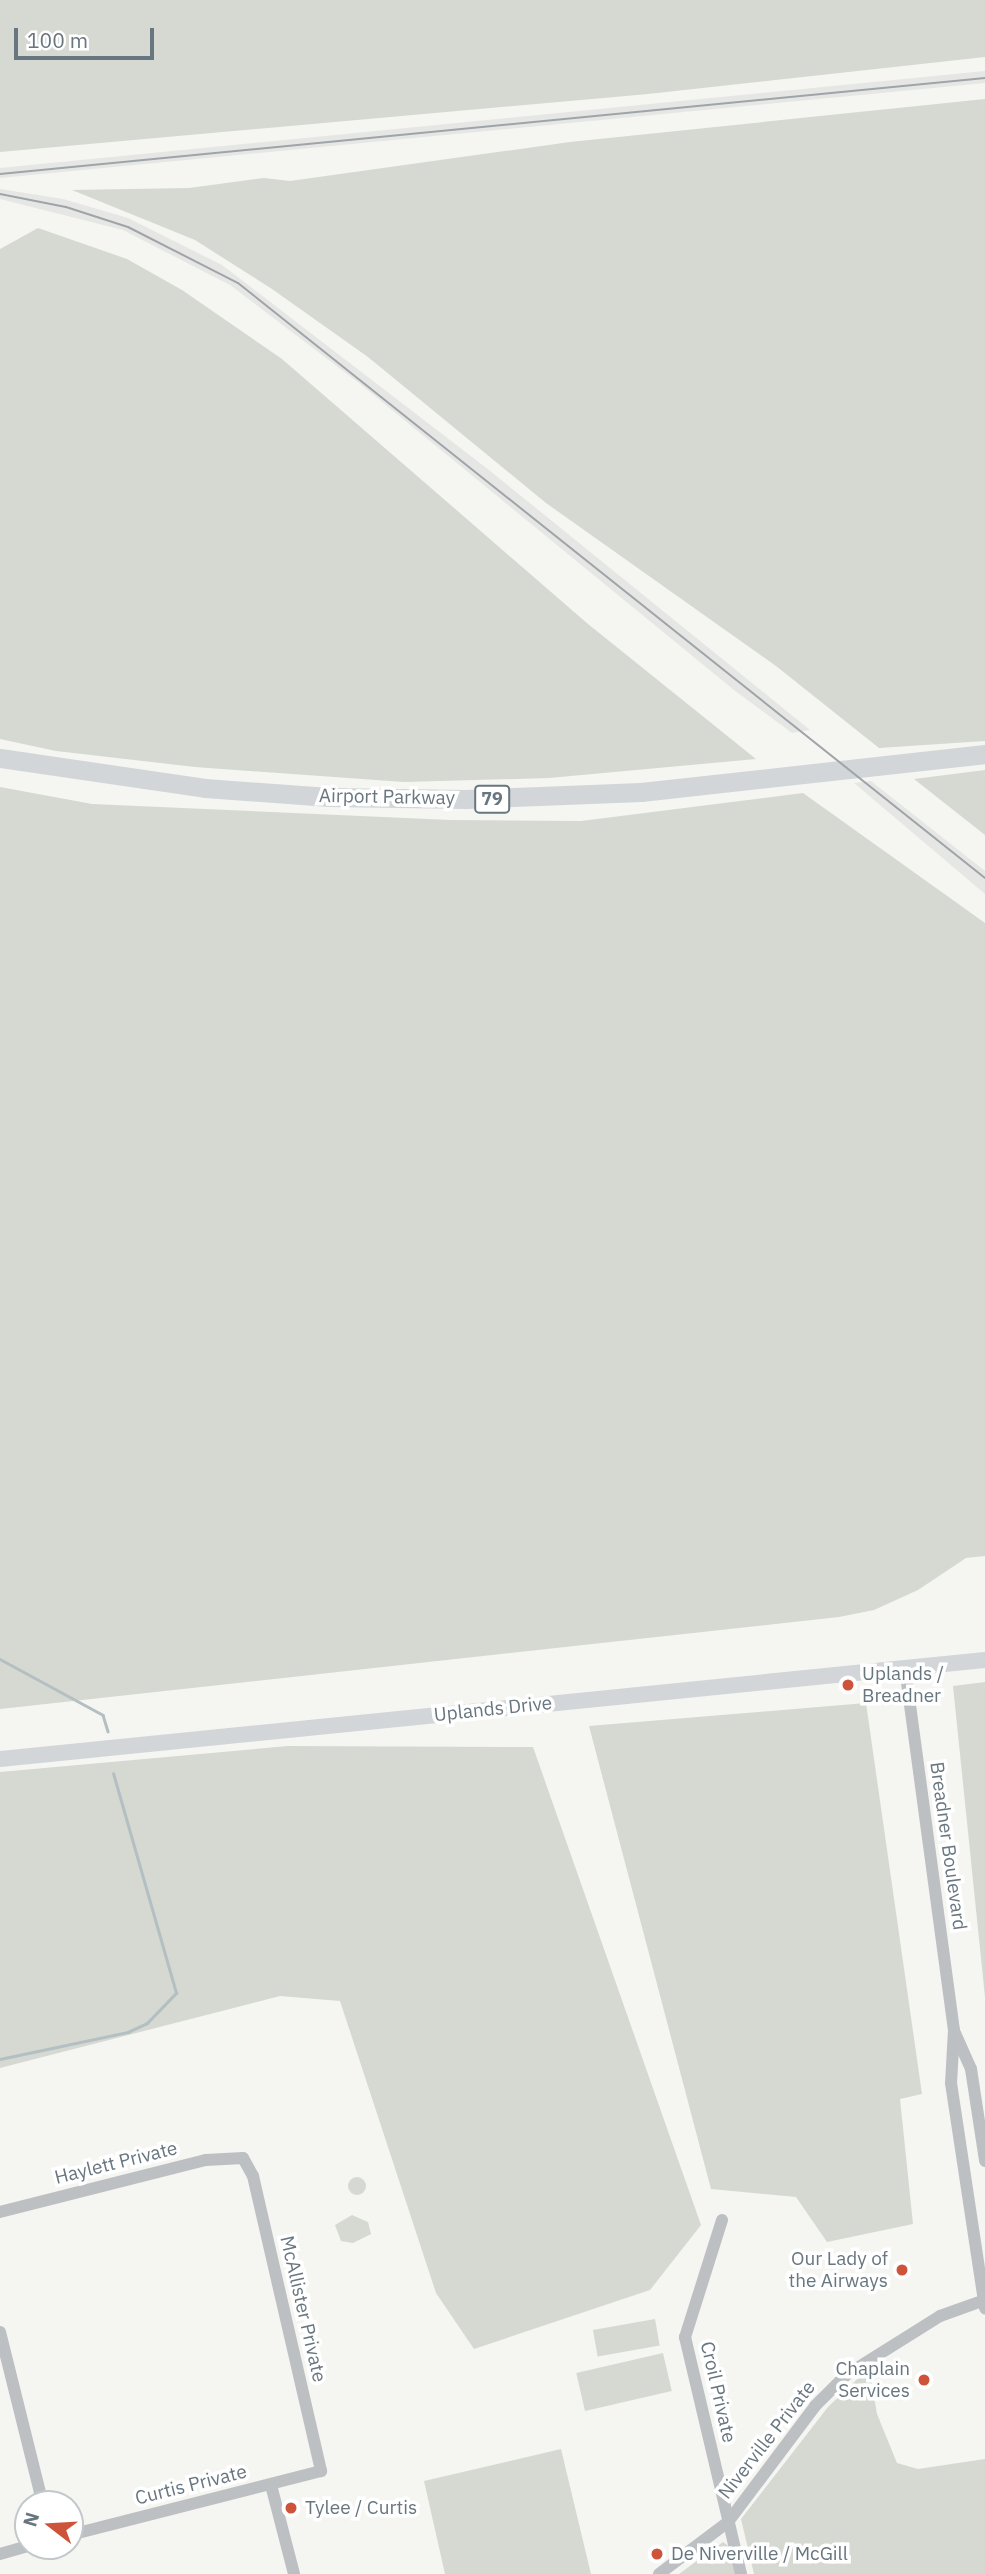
<!DOCTYPE html>
<style>
body{margin:0}
#map{position:relative;width:985px;height:2574px;overflow:hidden;background:#f5f5f2;font-family:"IBM Plex Sans",sans-serif}
div>[style]{position:absolute}
.built>*{inset:0;background:#e6e6e5}
.green>*{inset:0;background:#d5d9d2;transform-origin:0 0}
.round{border-radius:50%}
.stream>*{height:2.5px;margin:-1.25px;padding:0 1.25px;transform-origin:1.25px;border-radius:1.25px;background:#b3bfc2}
.minor>*{height:12px;margin:-6px;padding:0 6px;transform-origin:6px;border-radius:6px;background:#bcc0c3}
.major>*{height:16px;margin:-8px;padding:0 8px;transform-origin:8px;border-radius:8px;background:#d2d6d9}
.highway>*{height:19px;margin:-9.5px;padding:0 9.5px;transform-origin:9.5px;border-radius:9.5px;background:#d2d6d9}
.tram>*{height:2px;margin:-1px;padding:0 1px;transform-origin:1px;border-radius:1px;background:#9fa4a8}
.dots>*{width:19px;height:19px;translate:-50% -50%;box-sizing:border-box;border:4px solid #fff;border-radius:50%}
span{translate:-50% -50%;white-space:nowrap;text-align:center;line-height:1.15;-webkit-text-stroke:7px #fff;paint-order:stroke}
.shield-label span{padding:2px 5px;background:#fff;border:2px solid;border-radius:5px;-webkit-text-stroke-width:0}
.shield-label{font-size:18px;color:#68767f;font-weight:700}
.street-label{font-size:19px;color:#68767f}
.poi-label{font-size:19px;color:#68767f}
.left{translate:0 -50%;text-align:left}
.right{translate:-100% -50%;text-align:right}
.north{position:absolute;left:14px;top:2490px;width:70px;height:70px;box-sizing:border-box;background:#fff;border:2px solid #c3c8cc;border-radius:50%;rotate:287deg;font-size:19px;font-weight:700;line-height:28px;text-align:center;color:#68767f}
.north::after{content:'';display:block;margin:auto;width:24px;height:32px;background:#cd543a;clip-path:polygon(50% 0,100% 100%,50% 72%,0 100%)}
.scale{position:absolute;left:14px;top:28px;width:140px;height:32px;box-sizing:border-box;border:4px solid #68767f;border-top:0;padding-left:9px;font-size:21px;line-height:24px;white-space:nowrap;color:#68767f;-webkit-text-stroke:5px #fff;paint-order:stroke}
</style>
<div id="map">
<div class="built">
<i style="clip-path:polygon(985px 71px,985px 83px,0 178px,0 168px)"></i>
<i style="clip-path:polygon(0 189px,63px 199px,128px 218px,222px 265px,489px 470px,810px 730px,792px 733px,734px 690px,359px 383px,230px 285px,123px 230px,0 199px)"></i>
<i style="clip-path:polygon(871px 781px,985px 871px,985px 894px,854px 783px)"></i>
</div>
<div class="green">
<i style="clip-path:polygon(0 0,985px 0,985px 57px,648px 94px,0 152px)"></i>
<i style="clip-path:polygon(985px 99px,985px 741px,879px 748px,776px 666px,546px 503px,368px 357px,272px 289px,195px 240px,72px 190px,189px 188px,264px 178px,290px 181px,570px 142px)"></i>
<i style="clip-path:polygon(38px 228px,127px 259px,182px 290px,282px 359px,588px 624px,756px 759px,549px 778px,404px 782px,195px 767px,56px 751px,0 739px,0 249px)"></i>
<i style="clip-path:polygon(985px 770px,985px 835px,914px 779px)"></i>
<i style="clip-path:polygon(0 787px,92px 804px,450px 820px,581px 821px,803px 793px,985px 923px,985px 1556px,966px 1558px,918px 1590px,874px 1610px,839px 1617px,0 1709px)"></i>
<i style="clip-path:polygon(985px 1682px,985px 1997px,953px 1686px)"></i>
<i style="clip-path:polygon(866px 1703px,922px 2094px,900px 2099px,913px 2224px,827px 2242px,796px 2197px,711px 2189px,589px 1726px)"></i>
<i style="clip-path:polygon(288px 1746px,533px 1747px,701px 2225px,650px 2290px,474px 2349px,436px 2293px,340px 2001px,280px 1996px,0 2068px,0 1772px)"></i>
<i class="round" style="left:348px;top:2177px;width:18px;height:18px"></i>
<i style="clip-path:polygon(352px 2215px,368px 2222px,371px 2234px,353px 2243px,341px 2241px,335px 2225px)"></i>
<i style="left:655px;top:2319px;width:27px;height:63px;rotate:80deg"></i>
<i style="left:663px;top:2353px;width:39px;height:89px;rotate:77deg"></i>
<i style="clip-path:polygon(869px 2368px,877px 2414px,897px 2463px,918px 2469px,985px 2459px,985px 2574px,754px 2574px,741px 2519px,828px 2407px)"></i>
<i style="clip-path:polygon(561px 2449px,591px 2574px,445px 2574px,424px 2481px)"></i>
<i style="clip-path:polygon(723px 2542px,730px 2547px,736px 2574px,679px 2574px)"></i>
</div>
<div class="stream">
<i style="left:0;top:1659px;width:117px;rotate:28.5deg"></i>
<i style="left:103px;top:1715px;width:17px;rotate:73deg"></i>
<i style="left:0;top:2059px;width:131px;rotate:-11.9deg"></i>
<i style="left:128px;top:2032px;width:21px;rotate:-25deg"></i>
<i style="left:147px;top:2023px;width:42px;rotate:-46deg"></i>
<i style="left:176px;top:1993px;width:228px;rotate:-106deg"></i>
</div>
<div class="minor">
<i style="left:905px;top:1668px;width:365px;rotate:82.3deg"></i>
<i style="left:954px;top:2030px;width:53px;rotate:93.2deg"></i>
<i style="left:951px;top:2083px;width:228px;rotate:81.4deg"></i>
<i style="left:955px;top:2033px;width:39px;rotate:66deg"></i>
<i style="left:971px;top:2069px;width:93px;rotate:81.3deg"></i>
<i style="left:0;top:2212px;width:212px;rotate:-14.2deg"></i>
<i style="left:206px;top:2160px;width:37px;rotate:-3deg"></i>
<i style="left:243px;top:2158px;width:21px;rotate:61deg"></i>
<i style="left:253px;top:2176px;width:303px;rotate:77deg"></i>
<i style="left:321px;top:2471px;width:259px;rotate:165.7deg"></i>
<i style="left:722px;top:2220px;width:123px;rotate:107.5deg"></i>
<i style="left:685px;top:2337px;width:244px;rotate:76.7deg"></i>
<i style="left:0;top:2332px;width:177px;rotate:76deg"></i>
<i style="left:271px;top:2485px;width:92px;rotate:75.5deg"></i>
<i style="left:0;top:2554px;width:29px;rotate:-16deg"></i>
<i style="left:659px;top:2574px;width:86px;rotate:-37deg"></i>
<i style="left:728px;top:2522px;width:145px;rotate:-53.1deg"></i>
<i style="left:815px;top:2406px;width:44px;rotate:-45deg"></i>
<i style="left:846px;top:2375px;width:111px;rotate:-32.1deg"></i>
<i style="left:940px;top:2316px;width:48px;rotate:-19.6deg"></i>
</div>
<div class="major">
<i style="left:0;top:1759px;width:990px;rotate:-5.74deg"></i>
</div>
<div class="highway">
<i style="left:0;top:758px;width:207px;rotate:8.3deg"></i>
<i style="left:205px;top:788px;width:124px;rotate:4.2deg"></i>
<i style="left:329px;top:797px;width:137px;rotate:0.8deg"></i>
<i style="left:466px;top:799px;width:175px;rotate:-2.3deg"></i>
<i style="left:641px;top:792px;width:346px;rotate:-6.3deg"></i>
</div>
<div class="tram">
<i style="left:0;top:174px;width:990px;rotate:-5.57deg"></i>
<i style="left:0;top:194px;width:67px;rotate:11.1deg"></i>
<i style="left:66px;top:207px;width:65px;rotate:17.9deg"></i>
<i style="left:128px;top:227px;width:123px;rotate:27deg"></i>
<i style="left:238px;top:283px;width:955px;rotate:38.54deg"></i>
</div>
<div class="dots">
<i style="left:848px;top:1685px;background:#cd543a"></i>
<i style="left:902px;top:2270px;background:#cd543a"></i>
<i style="left:924px;top:2380px;background:#cd543a"></i>
<i style="left:291px;top:2508px;background:#cd543a"></i>
<i style="left:657px;top:2554px;background:#cd543a"></i>
</div>
<div class="shield-label">
<span style="left:492px;top:799px">79</span>
</div>
<div class="street-label">
<span style="left:387px;top:797px;rotate:1deg">Airport Parkway</span>
<span style="left:493px;top:1709px;rotate:-6deg">Uplands Drive</span>
<span style="left:948px;top:1846px;rotate:82deg">Breadner Boulevard</span>
<span style="left:116px;top:2163px;rotate:-14deg">Haylett Private</span>
<span style="left:303px;top:2309px;rotate:77deg">McAllister Private</span>
<span style="left:718px;top:2392px;rotate:77deg">Croil Private</span>
<span style="left:767px;top:2440px;rotate:-52deg">Niverville Private</span>
<span style="left:191px;top:2485px;rotate:-14deg">Curtis Private</span>
</div>
<div class="poi-label">
<span class="left" style="left:862px;top:1685px">Uplands /<br>Breadner</span>
<span class="right" style="left:888px;top:2270px">Our Lady of<br>the Airways</span>
<span class="right" style="left:910px;top:2380px">Chaplain<br>Services</span>
<span class="left" style="left:305px;top:2508px">Tylee / Curtis</span>
<span class="left" style="left:671px;top:2554px">De Niverville / McGill</span>
</div>
<div class="north">N</div>
<div class="scale">100 m</div>
</div>
